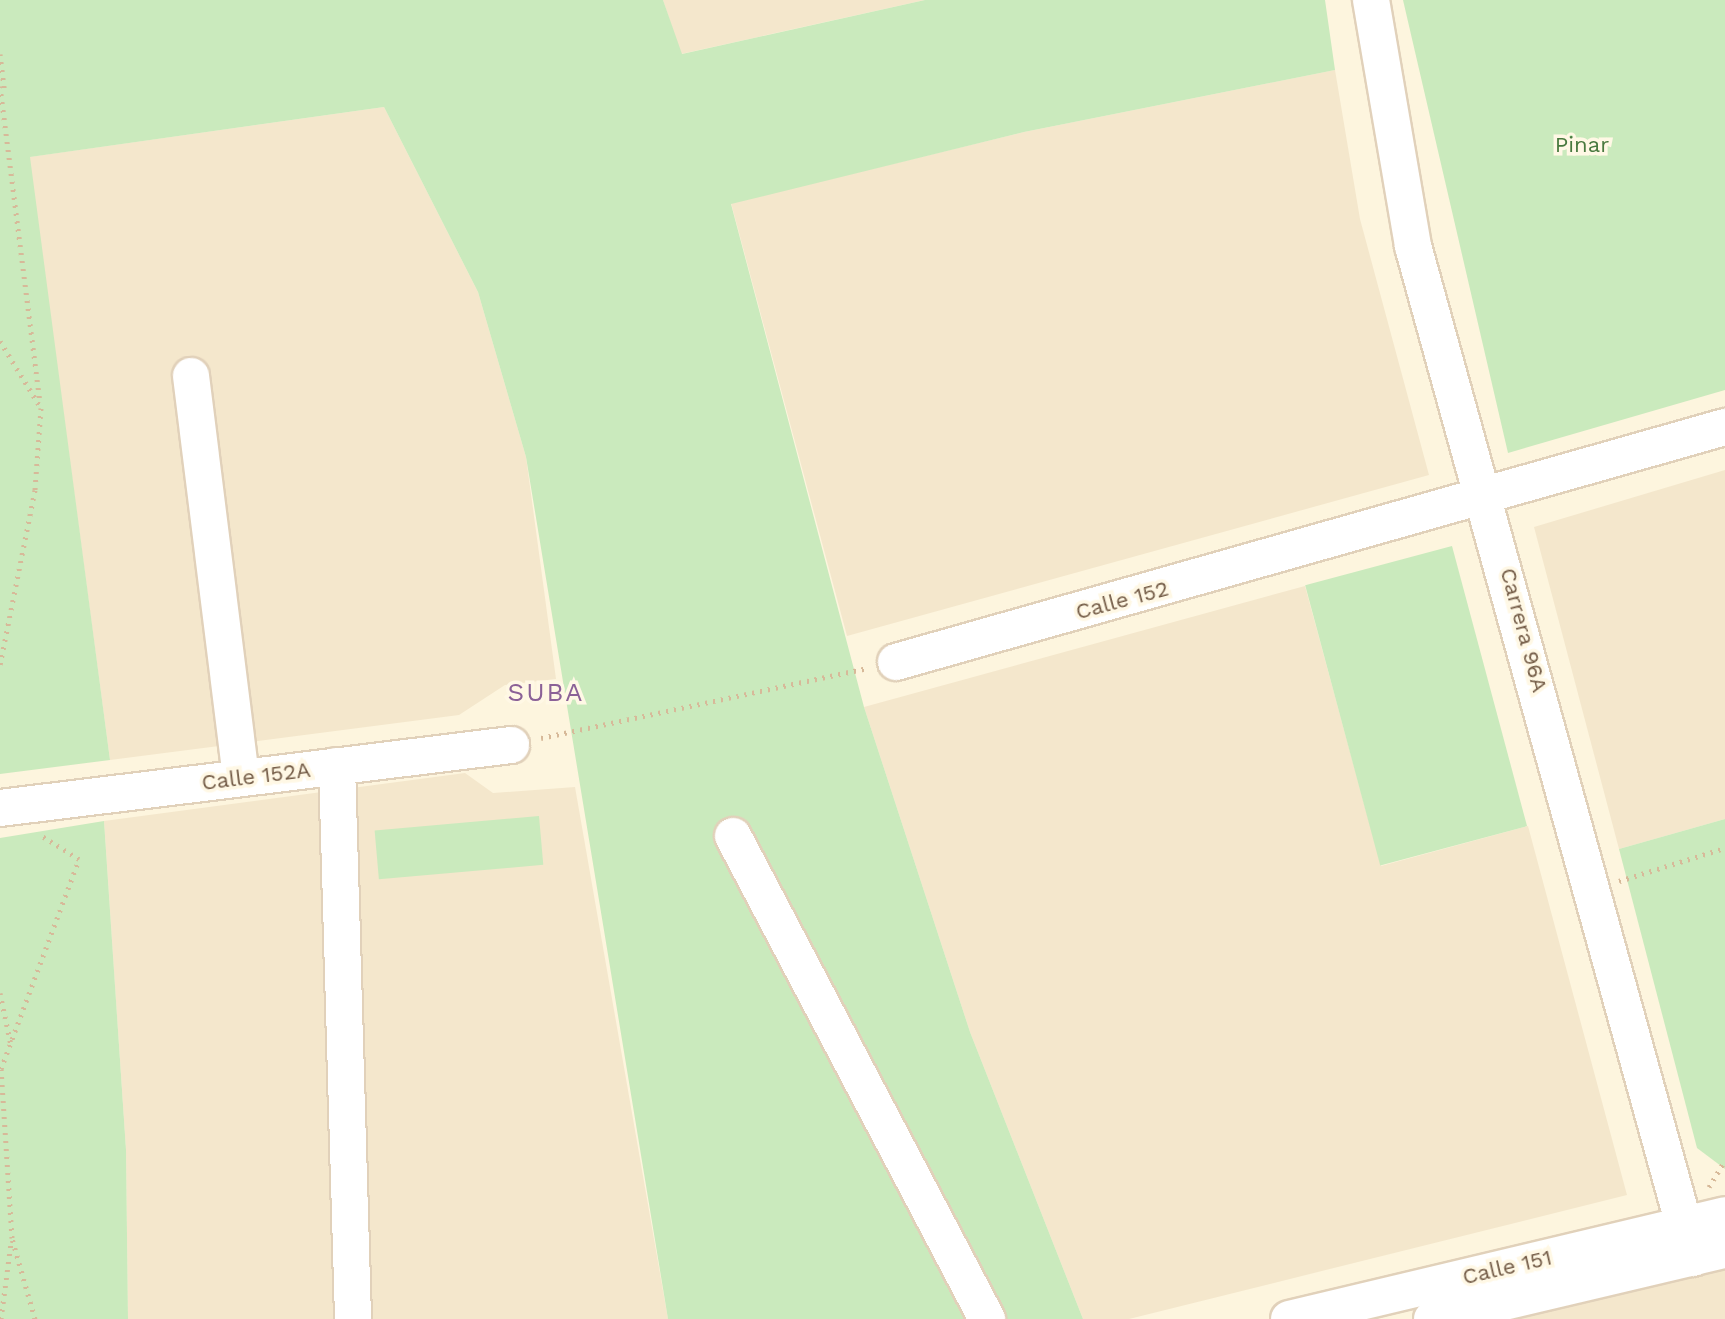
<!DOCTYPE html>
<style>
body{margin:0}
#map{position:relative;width:1725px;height:1319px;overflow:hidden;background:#fdf5de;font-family:"Work Sans",sans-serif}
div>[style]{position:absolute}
.residential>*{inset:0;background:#f4e7cc}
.green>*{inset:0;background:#caeabd;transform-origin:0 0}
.path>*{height:5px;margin-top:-2.5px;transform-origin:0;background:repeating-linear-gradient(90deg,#d7b999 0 2px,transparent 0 8px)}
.roads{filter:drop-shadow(2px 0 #e1d1ba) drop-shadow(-2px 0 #e1d1ba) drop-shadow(0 2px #e1d1ba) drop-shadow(0 -2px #e1d1ba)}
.minor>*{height:36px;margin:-18px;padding:0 18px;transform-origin:18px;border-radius:18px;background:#fff}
span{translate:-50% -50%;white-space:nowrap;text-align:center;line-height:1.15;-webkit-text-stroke:7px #fff8e5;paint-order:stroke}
.park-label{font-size:22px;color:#48793e}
.street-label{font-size:22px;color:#735b46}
.quarter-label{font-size:26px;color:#8b6197;letter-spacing:2px}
</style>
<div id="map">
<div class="residential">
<i style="clip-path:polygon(663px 0,925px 0,681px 54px)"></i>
<i style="clip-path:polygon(1335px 70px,1360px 219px,1429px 475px,847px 636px,731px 203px,1024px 132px)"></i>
<i style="clip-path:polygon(384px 107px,478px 292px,526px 457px,556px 679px,505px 685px,459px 715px,110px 760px,29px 157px)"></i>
<i style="clip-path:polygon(1725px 470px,1725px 819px,1619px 849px,1534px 527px)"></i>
<i style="clip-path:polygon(1305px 586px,1381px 866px,1528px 826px,1627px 1195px,1129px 1319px,1083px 1319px,970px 1032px,864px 707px)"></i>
<i style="clip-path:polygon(465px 773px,493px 793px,575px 787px,668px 1319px,128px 1319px,126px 1150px,104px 821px)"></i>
<i style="clip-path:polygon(1725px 1268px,1725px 1319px,1513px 1319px,1551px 1310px)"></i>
</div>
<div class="green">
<i style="clip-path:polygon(0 0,663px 0,682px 54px,925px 0,1325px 0,1335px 70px,1024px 132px,731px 204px,864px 707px,970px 1032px,1083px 1319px,668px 1319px,526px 457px,478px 292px,384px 107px,30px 157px,110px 760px,0 774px)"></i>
<i style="clip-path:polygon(1403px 0,1725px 0,1725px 390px,1508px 453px)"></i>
<i style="left:1452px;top:546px;width:290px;height:152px;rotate:75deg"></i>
<i style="left:539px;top:816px;width:49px;height:165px;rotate:85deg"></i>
<i style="clip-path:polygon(1725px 819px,1725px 1169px,1697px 1148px,1619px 849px)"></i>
<i style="clip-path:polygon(104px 821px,126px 1150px,128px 1319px,0 1319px,0 838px)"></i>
</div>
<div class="path">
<i style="left:0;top:54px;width:35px;rotate:83deg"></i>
<i style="left:0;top:86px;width:319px;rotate:82.8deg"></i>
<i style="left:0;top:341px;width:79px;rotate:58.5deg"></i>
<i style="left:41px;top:408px;width:82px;rotate:94.2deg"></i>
<i style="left:35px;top:490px;width:178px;rotate:101.3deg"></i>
<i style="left:541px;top:738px;width:333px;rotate:-12.1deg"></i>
<i style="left:1619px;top:881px;width:111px;rotate:-17.3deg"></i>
<i style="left:0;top:993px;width:53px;rotate:78.1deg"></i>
<i style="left:1709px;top:1187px;width:31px;rotate:-59deg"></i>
<i style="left:1px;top:1319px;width:77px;rotate:-82.5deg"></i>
<i style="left:35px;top:1319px;width:84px;rotate:-105.9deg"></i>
<i style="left:12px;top:1238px;width:169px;rotate:-93.7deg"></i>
<i style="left:1px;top:1069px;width:224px;rotate:-69.6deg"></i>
<i style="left:79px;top:859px;width:44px;rotate:-148.1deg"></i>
</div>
<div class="roads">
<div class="minor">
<i style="left:1371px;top:0;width:250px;rotate:80.3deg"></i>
<i style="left:1413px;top:246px;width:1050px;rotate:74.53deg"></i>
<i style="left:191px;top:376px;width:405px;rotate:82.9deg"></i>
<i style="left:896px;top:662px;width:862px;rotate:-15.83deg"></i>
<i style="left:337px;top:766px;width:553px;rotate:88.34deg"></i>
<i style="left:0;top:808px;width:515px;rotate:-7.03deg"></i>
<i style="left:733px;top:836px;width:546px;rotate:62.26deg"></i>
<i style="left:1289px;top:1319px;width:448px;rotate:-13.4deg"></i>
<i style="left:1432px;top:1319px;width:301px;rotate:-13.3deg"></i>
</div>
</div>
<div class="park-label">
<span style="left:1582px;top:145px">Pinar</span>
</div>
<div class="street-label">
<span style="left:1122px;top:600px;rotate:-15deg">Calle 152</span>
<span style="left:1524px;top:630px;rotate:75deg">Carrera 96A</span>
<span style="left:256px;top:776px;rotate:-7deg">Calle 152A</span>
<span style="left:1507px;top:1267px;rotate:-13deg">Calle 151</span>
</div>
<div class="quarter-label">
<span style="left:546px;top:693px">SUBA</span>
</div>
</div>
